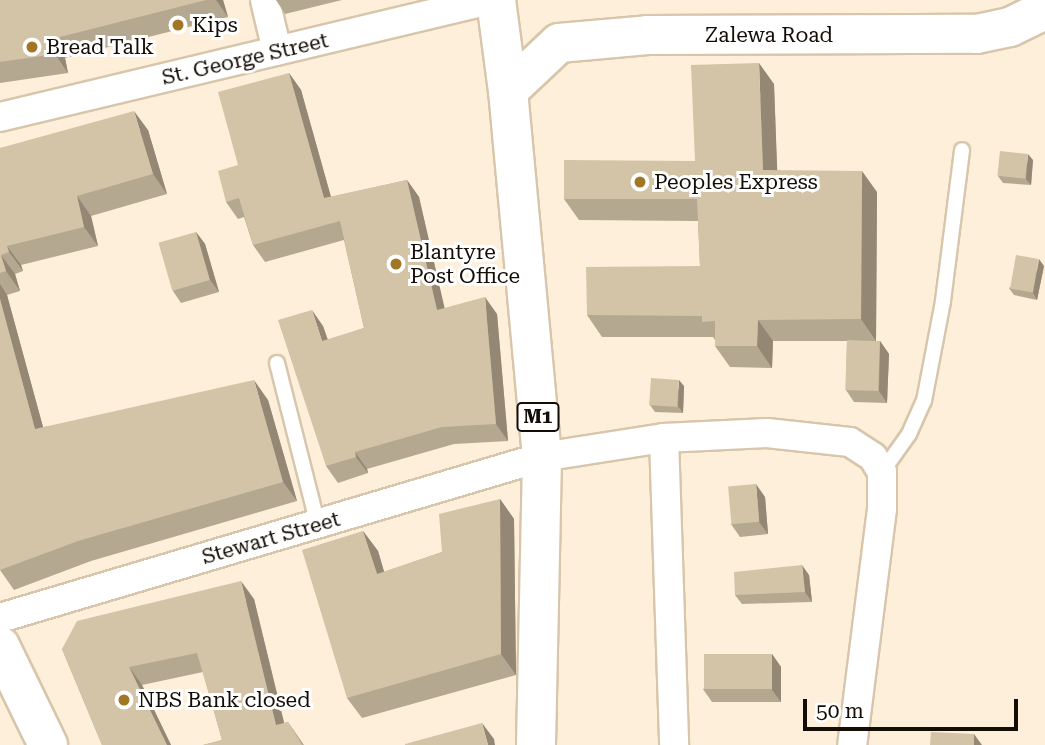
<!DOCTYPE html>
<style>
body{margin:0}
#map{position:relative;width:1045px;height:745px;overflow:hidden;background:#fdefd9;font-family:"Roboto Serif",serif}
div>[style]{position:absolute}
.roads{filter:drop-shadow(2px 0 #d7c6ab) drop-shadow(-2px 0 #d7c6ab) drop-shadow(0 2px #d7c6ab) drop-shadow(0 -2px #d7c6ab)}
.lane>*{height:14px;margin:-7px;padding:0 7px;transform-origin:7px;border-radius:7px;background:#fff}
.street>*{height:28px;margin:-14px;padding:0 14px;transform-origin:14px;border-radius:14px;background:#fff}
.secondary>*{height:38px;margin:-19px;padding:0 19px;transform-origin:19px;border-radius:19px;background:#fff}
.highway>*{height:38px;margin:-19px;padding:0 19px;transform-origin:19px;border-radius:19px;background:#fff}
.wall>*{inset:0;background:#b5a890}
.shaded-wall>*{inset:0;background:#948875}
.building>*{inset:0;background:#d3c3a7;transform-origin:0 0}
.dots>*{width:19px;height:19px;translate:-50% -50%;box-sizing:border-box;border:4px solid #fff;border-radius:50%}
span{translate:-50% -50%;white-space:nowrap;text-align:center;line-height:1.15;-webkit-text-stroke:6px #fff;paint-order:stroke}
.shield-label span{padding:2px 5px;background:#fff;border:2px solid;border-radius:5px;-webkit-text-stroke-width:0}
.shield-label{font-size:19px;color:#130d05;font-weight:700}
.poi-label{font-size:21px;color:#130d05}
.left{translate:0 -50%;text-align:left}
.street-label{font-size:21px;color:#130d05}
.scale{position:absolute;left:803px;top:699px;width:215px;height:32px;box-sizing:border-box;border:4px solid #130d05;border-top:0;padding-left:9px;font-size:21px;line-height:24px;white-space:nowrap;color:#130d05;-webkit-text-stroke:5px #fff;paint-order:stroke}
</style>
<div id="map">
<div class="roads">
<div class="lane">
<i style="left:277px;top:363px;width:167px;rotate:75.8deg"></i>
<i style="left:882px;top:472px;width:47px;rotate:-54.6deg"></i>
<i style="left:909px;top:434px;width:36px;rotate:-66deg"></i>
<i style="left:924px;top:401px;width:102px;rotate:-79.2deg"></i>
<i style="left:943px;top:301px;width:152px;rotate:-82.8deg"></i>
</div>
<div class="street">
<i style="left:265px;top:0;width:52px;rotate:76.8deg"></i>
<i style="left:0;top:117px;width:504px;rotate:-13.43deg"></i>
<i style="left:664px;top:438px;width:307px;rotate:88.1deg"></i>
<i style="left:0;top:618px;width:565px;rotate:-16.54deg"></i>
<i style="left:542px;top:457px;width:123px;rotate:-8.9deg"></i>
<i style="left:664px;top:438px;width:103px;rotate:-2.8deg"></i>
<i style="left:767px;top:433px;width:83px;rotate:6.2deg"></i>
<i style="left:850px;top:442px;width:27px;rotate:33deg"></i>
<i style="left:873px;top:457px;width:17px;rotate:59deg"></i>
<i style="left:882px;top:472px;width:37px;rotate:90deg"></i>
<i style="left:882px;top:509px;width:238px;rotate:97.2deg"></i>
</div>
<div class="secondary">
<i style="left:496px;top:0;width:92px;rotate:82.5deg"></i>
</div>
<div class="highway">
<i style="left:0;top:646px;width:110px;rotate:64.1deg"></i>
<i style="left:536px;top:745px;width:288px;rotate:-88.8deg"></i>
<i style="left:542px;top:457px;width:368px;rotate:-95.3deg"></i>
<i style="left:508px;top:91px;width:70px;rotate:-43.3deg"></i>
<i style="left:559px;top:43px;width:89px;rotate:-5.1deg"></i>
<i style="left:648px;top:35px;width:329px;rotate:-0.2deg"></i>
<i style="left:977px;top:34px;width:34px;rotate:-12deg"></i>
<i style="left:1010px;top:27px;width:39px;rotate:-26deg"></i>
</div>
</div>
<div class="wall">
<i style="clip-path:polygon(0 0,223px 0,228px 17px,65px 58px,68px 73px,0 83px)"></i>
<i style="clip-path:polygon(276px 0,342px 0,285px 14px)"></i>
<i style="clip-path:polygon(289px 73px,301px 90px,331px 197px,407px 180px,419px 197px,444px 308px,497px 314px,508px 441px,454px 444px,367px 469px,368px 473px,338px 483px,326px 466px,323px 326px,328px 340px,364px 328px,344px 240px,265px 262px,253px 245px,244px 217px,238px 219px,226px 202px)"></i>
<i style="clip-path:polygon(774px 84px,777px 170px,877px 192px,876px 341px,880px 341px,889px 354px,887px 403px,854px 402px,846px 390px,847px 341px,773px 341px,772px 368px,730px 367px,715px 346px,715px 340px,713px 337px,602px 337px,587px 315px,700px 266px,698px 221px,579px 220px,564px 199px,695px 161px)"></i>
<i style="clip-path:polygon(148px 130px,167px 194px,91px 216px,98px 246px,21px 265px,23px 271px,15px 274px,20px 291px,7px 295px,43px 427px,268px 400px,297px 501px,91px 561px,14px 590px,0 570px,0 148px)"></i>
<i style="clip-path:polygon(1033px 160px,1031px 185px,1003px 183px,998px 176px)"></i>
<i style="clip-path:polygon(196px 232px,205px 244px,219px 292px,181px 303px,173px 291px)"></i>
<i style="clip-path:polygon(1044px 266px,1037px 300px,1014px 295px,1009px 288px)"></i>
<i style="clip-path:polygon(684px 386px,683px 413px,655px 412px,650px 405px)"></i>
<i style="clip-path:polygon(765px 497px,768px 534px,740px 537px,731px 524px)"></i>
<i style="clip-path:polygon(500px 499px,514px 519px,516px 675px,362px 718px,347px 698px,363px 531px,378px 551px,384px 572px,442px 552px)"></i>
<i style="clip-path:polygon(809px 575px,812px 602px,742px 604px,735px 595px)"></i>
<i style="clip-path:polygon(254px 599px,284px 723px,288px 722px,304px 745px,203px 745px,222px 740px,203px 672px,142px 685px,171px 745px,102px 745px,62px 649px)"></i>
<i style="clip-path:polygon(772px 654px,781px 667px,781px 702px,712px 702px,703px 689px)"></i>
</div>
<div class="shaded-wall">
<i style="clip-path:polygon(216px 0,223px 0,228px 17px)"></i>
<i style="clip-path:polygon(52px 39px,65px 58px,68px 73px,55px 54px)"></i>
<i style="clip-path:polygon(759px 63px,774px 84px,778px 191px,763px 170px)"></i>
<i style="clip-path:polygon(289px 73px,301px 90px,336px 215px,324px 198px)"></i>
<i style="clip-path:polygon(134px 111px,148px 130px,167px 194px,153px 174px)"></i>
<i style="clip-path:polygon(1028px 154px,1033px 160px,1031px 185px,1026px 179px)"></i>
<i style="clip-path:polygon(862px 171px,877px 192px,876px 341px,861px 319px)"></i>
<i style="clip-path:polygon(407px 180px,419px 197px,449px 327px,437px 310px)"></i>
<i style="clip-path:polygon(77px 196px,91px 216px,98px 246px,84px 227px)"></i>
<i style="clip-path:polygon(196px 232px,205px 244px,219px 292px,210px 280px)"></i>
<i style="clip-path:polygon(7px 246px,21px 265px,23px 271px,9px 252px)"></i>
<i style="clip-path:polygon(1px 255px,15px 274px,20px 291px,6px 271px)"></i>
<i style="clip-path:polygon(1039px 259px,1044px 266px,1037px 300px,1033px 293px)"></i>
<i style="clip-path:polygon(0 284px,7px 295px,49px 449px,35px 429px,0 299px)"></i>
<i style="clip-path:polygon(485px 297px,497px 314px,508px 441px,496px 424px)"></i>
<i style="clip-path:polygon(312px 310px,323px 326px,334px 358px,322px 341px)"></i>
<i style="clip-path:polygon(758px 320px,773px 341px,772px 368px,757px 346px)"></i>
<i style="clip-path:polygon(880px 341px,889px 354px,887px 403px,879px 391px)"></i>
<i style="clip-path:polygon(254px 380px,268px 400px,297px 501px,283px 482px)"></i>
<i style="clip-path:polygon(679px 380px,684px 386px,683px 413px,678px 406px)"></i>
<i style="clip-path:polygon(355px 452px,367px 469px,368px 473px,356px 457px)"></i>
<i style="clip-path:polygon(756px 484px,765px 497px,768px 534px,759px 522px)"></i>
<i style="clip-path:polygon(500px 499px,514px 519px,516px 675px,501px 654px)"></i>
<i style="clip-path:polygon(363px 531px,378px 551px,391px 595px,377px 574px)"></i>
<i style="clip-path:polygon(802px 565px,809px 575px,812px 602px,805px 592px)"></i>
<i style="clip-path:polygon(241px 581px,254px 599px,289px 743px,276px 725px)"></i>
<i style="clip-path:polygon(772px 654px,781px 667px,781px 702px,772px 690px)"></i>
<i style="clip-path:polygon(129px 667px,142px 685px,171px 745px,167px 745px)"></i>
<i style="clip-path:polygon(482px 723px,494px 739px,495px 745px,488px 745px)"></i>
<i style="clip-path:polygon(974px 734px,982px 745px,974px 745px)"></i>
</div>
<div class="building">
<i style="clip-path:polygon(0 0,206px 0,52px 39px,55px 54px,0 62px)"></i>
<i style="clip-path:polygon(759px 63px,763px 170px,862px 171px,861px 319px,758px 320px,757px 346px,715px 346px,715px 321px,702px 322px,702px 316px,587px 315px,586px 267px,700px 266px,697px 199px,564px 199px,564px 160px,695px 161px,691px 65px)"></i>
<i style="clip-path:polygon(289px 73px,324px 198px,407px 180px,437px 310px,485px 297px,496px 424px,442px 427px,355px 452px,356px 457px,326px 466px,278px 320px,312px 310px,322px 341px,364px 328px,340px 221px,253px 245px,239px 198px,226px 202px,218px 171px,238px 165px,218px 92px)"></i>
<i style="clip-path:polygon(134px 111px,153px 174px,77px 196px,84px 227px,7px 246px,9px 252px,1px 255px,6px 271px,0 273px,0 148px)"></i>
<i style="left:1000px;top:151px;width:28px;height:25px;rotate:6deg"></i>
<i style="left:196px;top:232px;width:50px;height:39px;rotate:74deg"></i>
<i style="left:1016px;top:255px;width:23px;height:34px;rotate:10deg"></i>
<i style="clip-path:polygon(0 299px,35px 429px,254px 380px,283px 482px,78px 541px,0 570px)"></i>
<i style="left:847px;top:340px;width:33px;height:50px;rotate:2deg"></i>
<i style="left:651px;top:378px;width:28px;height:27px;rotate:4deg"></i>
<i style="left:756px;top:484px;width:38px;height:28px;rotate:85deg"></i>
<i style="clip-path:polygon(500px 499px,501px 654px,347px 698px,302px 550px,363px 531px,377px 574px,442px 552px,439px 514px)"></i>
<i style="clip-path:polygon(802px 565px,805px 592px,735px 595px,734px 572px)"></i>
<i style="clip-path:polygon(241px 581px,276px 725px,288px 722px,302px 745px,203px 745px,222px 740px,197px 653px,129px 667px,167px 745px,102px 745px,62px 649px,77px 621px)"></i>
<i style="left:704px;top:654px;width:68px;height:35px"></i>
<i style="clip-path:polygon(482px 723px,488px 745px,405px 745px,405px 744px)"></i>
<i style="clip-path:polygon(931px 732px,974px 734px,974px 745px,930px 745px)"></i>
</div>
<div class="dots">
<i style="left:178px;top:25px;background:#a17726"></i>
<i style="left:32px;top:47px;background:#a17726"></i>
<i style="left:640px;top:182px;background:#a17726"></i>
<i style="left:396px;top:264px;background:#a17726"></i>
<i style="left:124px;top:700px;background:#a17726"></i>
</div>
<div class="shield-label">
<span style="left:538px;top:417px">M1</span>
</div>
<div class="poi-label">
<span class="left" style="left:192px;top:25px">Kips</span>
<span class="left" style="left:46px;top:47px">Bread Talk</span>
<span class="left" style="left:654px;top:182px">Peoples Express</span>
<span class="left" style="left:410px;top:264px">Blantyre<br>Post Office</span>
<span class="left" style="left:138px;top:700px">NBS Bank closed</span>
</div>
<div class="street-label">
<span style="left:769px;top:35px">Zalewa Road</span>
<span style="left:245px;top:59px;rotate:-13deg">St. George Street</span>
<span style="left:271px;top:538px;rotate:-16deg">Stewart Street</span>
</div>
<div class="scale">50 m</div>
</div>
